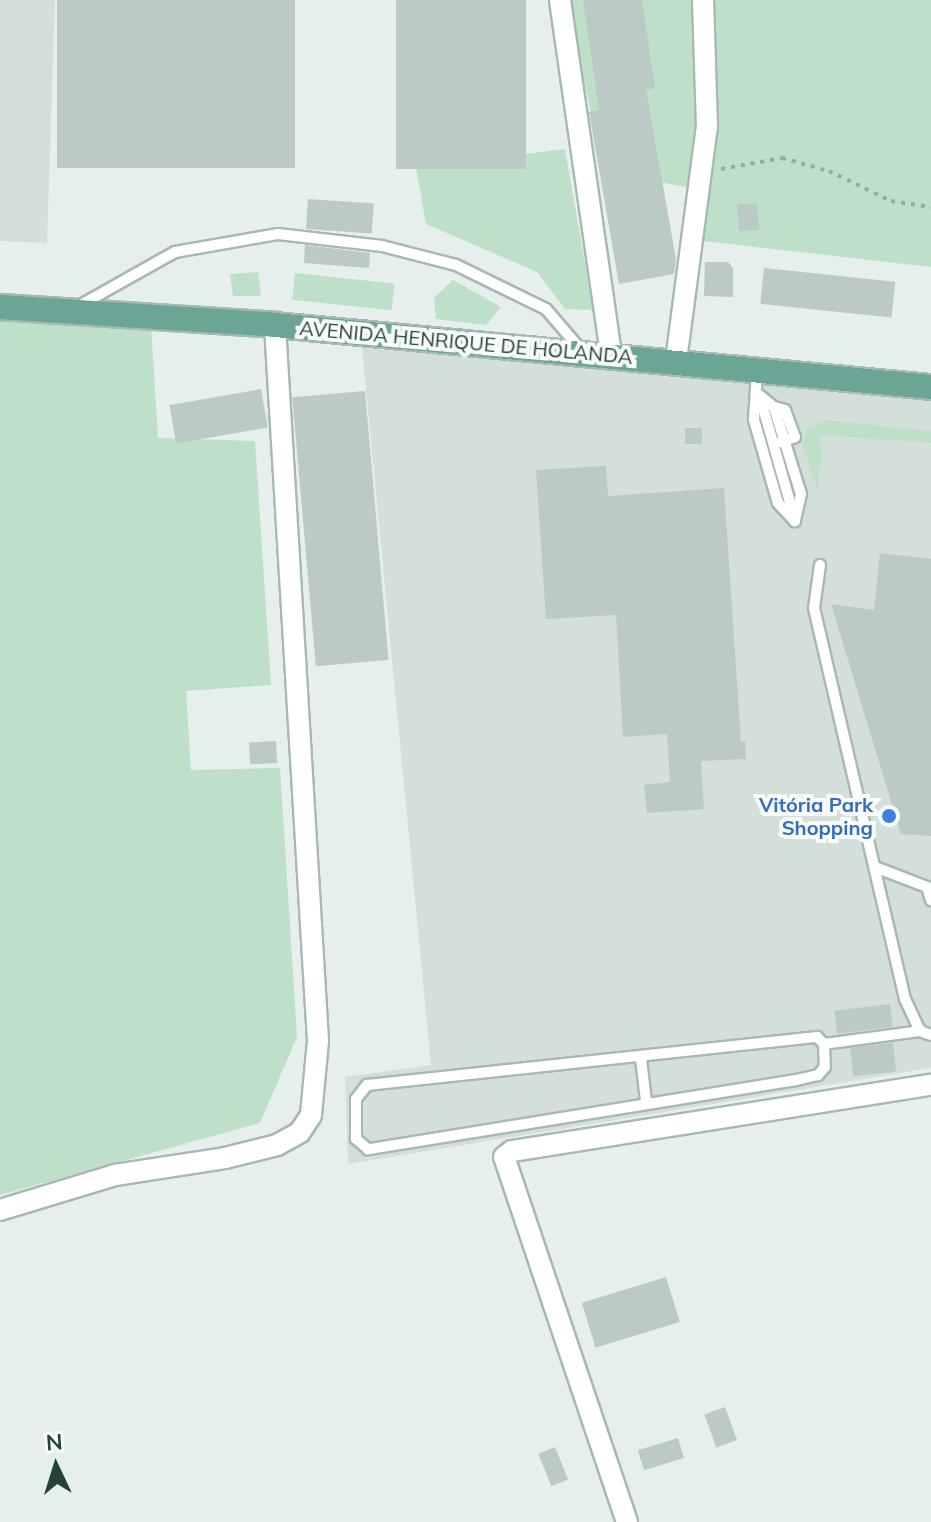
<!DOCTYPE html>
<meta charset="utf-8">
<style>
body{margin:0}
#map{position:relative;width:931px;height:1522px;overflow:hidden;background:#e6efeb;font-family:Mulish,sans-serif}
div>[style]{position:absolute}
.built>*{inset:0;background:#d4dfda}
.green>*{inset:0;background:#bfe0c8;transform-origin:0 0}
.building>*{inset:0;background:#bbcac4;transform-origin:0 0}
.path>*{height:4px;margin-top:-2px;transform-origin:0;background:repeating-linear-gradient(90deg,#86b3a5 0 4px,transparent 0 10px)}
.roads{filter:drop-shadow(2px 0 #a8b8b2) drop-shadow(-2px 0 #a8b8b2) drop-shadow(0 2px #a8b8b2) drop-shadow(0 -2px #a8b8b2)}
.lane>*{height:10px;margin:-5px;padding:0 5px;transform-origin:5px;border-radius:5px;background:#fff}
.street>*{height:20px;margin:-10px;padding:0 10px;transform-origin:10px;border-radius:10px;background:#fff}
.primary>*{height:24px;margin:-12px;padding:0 12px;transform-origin:12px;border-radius:12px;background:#6aa596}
.dots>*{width:22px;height:22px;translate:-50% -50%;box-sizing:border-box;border:4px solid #f7fbf9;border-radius:50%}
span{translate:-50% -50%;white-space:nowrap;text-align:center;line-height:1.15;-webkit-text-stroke:8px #f7fbf9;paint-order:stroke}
.street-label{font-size:20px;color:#24423a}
.shop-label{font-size:20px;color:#366cbe;font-weight:700}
.right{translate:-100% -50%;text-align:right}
.north{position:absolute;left:16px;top:1426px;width:80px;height:80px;-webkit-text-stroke:6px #f7fbf9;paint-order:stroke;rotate:356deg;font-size:22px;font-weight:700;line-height:32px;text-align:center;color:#24423a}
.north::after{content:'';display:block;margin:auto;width:28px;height:36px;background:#24423a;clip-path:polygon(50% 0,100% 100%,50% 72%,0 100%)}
</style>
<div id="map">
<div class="built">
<i style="clip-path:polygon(0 0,55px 0,47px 243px,0 241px)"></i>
<i style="clip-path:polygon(362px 348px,931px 395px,931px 1068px,348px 1164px,345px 1077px,431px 1065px)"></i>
</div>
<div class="green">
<i style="clip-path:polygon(566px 0,931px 0,931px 267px,695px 240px,700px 190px,604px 171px)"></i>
<i style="clip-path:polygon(565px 149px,593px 310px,565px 309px,537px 272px,426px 224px,416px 168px)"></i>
<i style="clip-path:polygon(258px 272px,261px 296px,233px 296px,230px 274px)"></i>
<i style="left:295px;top:273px;width:100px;height:27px;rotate:6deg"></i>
<i style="clip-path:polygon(453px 280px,501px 307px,486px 325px,436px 319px,434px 298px)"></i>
<i style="clip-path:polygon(0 320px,151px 326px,158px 438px,255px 441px,271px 685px,186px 691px,191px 770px,280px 768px,297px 1037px,260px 1123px,0 1195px)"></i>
<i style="clip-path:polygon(825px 420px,931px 431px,931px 443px,818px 435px,822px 448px,818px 491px,802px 445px,807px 428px)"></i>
</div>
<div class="building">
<i style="left:57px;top:0;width:238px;height:168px"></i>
<i style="left:396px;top:0;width:130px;height:169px"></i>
<i style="clip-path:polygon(583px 0,642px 0,655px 88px,646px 90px,676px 259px,674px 274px,619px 284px,589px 112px,599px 110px)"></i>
<i style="left:308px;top:199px;width:66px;height:30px;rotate:4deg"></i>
<i style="left:757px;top:203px;width:27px;height:20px;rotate:86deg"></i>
<i style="clip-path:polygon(305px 245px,370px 253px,369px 268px,304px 263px)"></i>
<i style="clip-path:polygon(705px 262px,728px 262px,733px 268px,733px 297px,704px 296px)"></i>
<i style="left:764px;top:268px;width:132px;height:36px;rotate:6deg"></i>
<i style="left:261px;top:389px;width:39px;height:93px;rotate:80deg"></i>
<i style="left:365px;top:391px;width:270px;height:73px;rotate:85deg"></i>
<i style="left:685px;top:428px;width:17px;height:16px"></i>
<i style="clip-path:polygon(606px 466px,608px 496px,724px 488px,741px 742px,745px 741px,746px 759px,701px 761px,704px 809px,647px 813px,644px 785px,670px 782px,667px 734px,623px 737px,616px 615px,546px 619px,536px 470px)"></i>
<i style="clip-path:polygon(880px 553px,931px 559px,931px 836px,901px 834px,831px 604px,874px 610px)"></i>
<i style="left:276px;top:741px;width:22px;height:27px;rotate:87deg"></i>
<i style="left:890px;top:1004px;width:23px;height:56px;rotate:83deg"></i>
<i style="left:893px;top:1043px;width:29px;height:43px;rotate:84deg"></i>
<i style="left:666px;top:1277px;width:47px;height:88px;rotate:73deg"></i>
<i style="left:725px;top:1407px;width:35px;height:22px;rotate:70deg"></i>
<i style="left:678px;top:1438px;width:21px;height:42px;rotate:73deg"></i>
<i style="left:555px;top:1447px;width:35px;height:18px;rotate:68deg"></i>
</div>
<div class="path">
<i style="left:721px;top:169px;width:62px;rotate:-10.2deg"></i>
<i style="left:782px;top:158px;width:49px;rotate:15.5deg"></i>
<i style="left:829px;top:171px;width:69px;rotate:25.8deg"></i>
<i style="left:891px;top:201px;width:40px;rotate:8.5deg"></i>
</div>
<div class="roads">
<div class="lane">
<i style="left:77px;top:307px;width:112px;rotate:-29.3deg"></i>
<i style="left:175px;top:252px;width:105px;rotate:-9.9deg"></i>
<i style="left:278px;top:234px;width:105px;rotate:6.6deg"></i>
<i style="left:382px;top:246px;width:76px;rotate:14.4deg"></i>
<i style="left:456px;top:265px;width:100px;rotate:26.1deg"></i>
<i style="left:546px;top:309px;width:54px;rotate:49.5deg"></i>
<i style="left:757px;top:371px;width:49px;rotate:93.5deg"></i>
<i style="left:754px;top:420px;width:86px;rotate:73.9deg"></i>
<i style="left:778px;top:503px;width:25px;rotate:47deg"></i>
<i style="left:759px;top:395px;width:19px;rotate:39deg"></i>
<i style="left:774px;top:407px;width:91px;rotate:72.8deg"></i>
<i style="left:801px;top:494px;width:28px;rotate:103deg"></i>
<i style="left:760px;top:397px;width:124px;rotate:74.1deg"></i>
<i style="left:774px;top:407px;width:11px;rotate:15deg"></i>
<i style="left:785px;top:410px;width:29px;rotate:70deg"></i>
<i style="left:795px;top:437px;width:15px;rotate:160deg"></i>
<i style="left:820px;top:565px;width:43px;rotate:97.9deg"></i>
<i style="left:814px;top:608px;width:401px;rotate:76.9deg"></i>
<i style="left:905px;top:999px;width:35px;rotate:65deg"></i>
<i style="left:920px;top:1031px;width:12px;rotate:20deg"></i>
<i style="left:875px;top:867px;width:56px;rotate:21deg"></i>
<i style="left:927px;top:887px;width:14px;rotate:73deg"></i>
<i style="left:817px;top:1037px;width:10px;rotate:45deg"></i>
<i style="left:824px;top:1044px;width:23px;rotate:88deg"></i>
<i style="left:825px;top:1067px;width:11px;rotate:131deg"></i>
<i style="left:818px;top:1075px;width:23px;rotate:167deg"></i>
<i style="left:796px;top:1080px;width:434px;rotate:170.8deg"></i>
<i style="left:368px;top:1149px;width:16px;rotate:-140deg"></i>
<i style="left:356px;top:1139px;width:40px;rotate:-90deg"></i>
<i style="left:356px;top:1099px;width:18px;rotate:-52deg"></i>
<i style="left:367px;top:1085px;width:453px;rotate:-6.1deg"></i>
<i style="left:824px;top:1044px;width:97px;rotate:-7.7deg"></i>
<i style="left:641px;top:1059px;width:42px;rotate:83.2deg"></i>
</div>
<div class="street">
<i style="left:560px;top:0;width:358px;rotate:81.8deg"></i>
<i style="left:676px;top:361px;width:236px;rotate:-82.5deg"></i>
<i style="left:707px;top:127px;width:127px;rotate:-91.8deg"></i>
<i style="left:0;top:1210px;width:120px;rotate:-16.9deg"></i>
<i style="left:115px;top:1175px;width:111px;rotate:-8.8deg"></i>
<i style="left:225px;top:1158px;width:54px;rotate:-14deg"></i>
<i style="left:277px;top:1145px;width:26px;rotate:-29deg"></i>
<i style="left:300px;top:1132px;width:20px;rotate:-57deg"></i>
<i style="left:311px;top:1115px;width:74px;rotate:-84.6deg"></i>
<i style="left:318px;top:1041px;width:717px;rotate:-93.44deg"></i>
<i style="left:627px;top:1522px;width:385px;rotate:-108.6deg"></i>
<i style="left:504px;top:1157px;width:10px;rotate:-37deg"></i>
<i style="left:512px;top:1151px;width:424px;rotate:-9deg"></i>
</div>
<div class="primary">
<i style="left:0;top:307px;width:276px;rotate:3.7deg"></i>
<i style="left:275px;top:325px;width:659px;rotate:5.4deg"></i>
</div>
</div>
<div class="dots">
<i style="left:889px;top:816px;background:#3f7fe0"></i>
</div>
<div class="street-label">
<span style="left:466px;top:342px;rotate:5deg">AVENIDA HENRIQUE DE HOLANDA</span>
</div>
<div class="shop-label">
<span class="right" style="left:873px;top:816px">Vitória Park<br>Shopping</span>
</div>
<div class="north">N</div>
</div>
